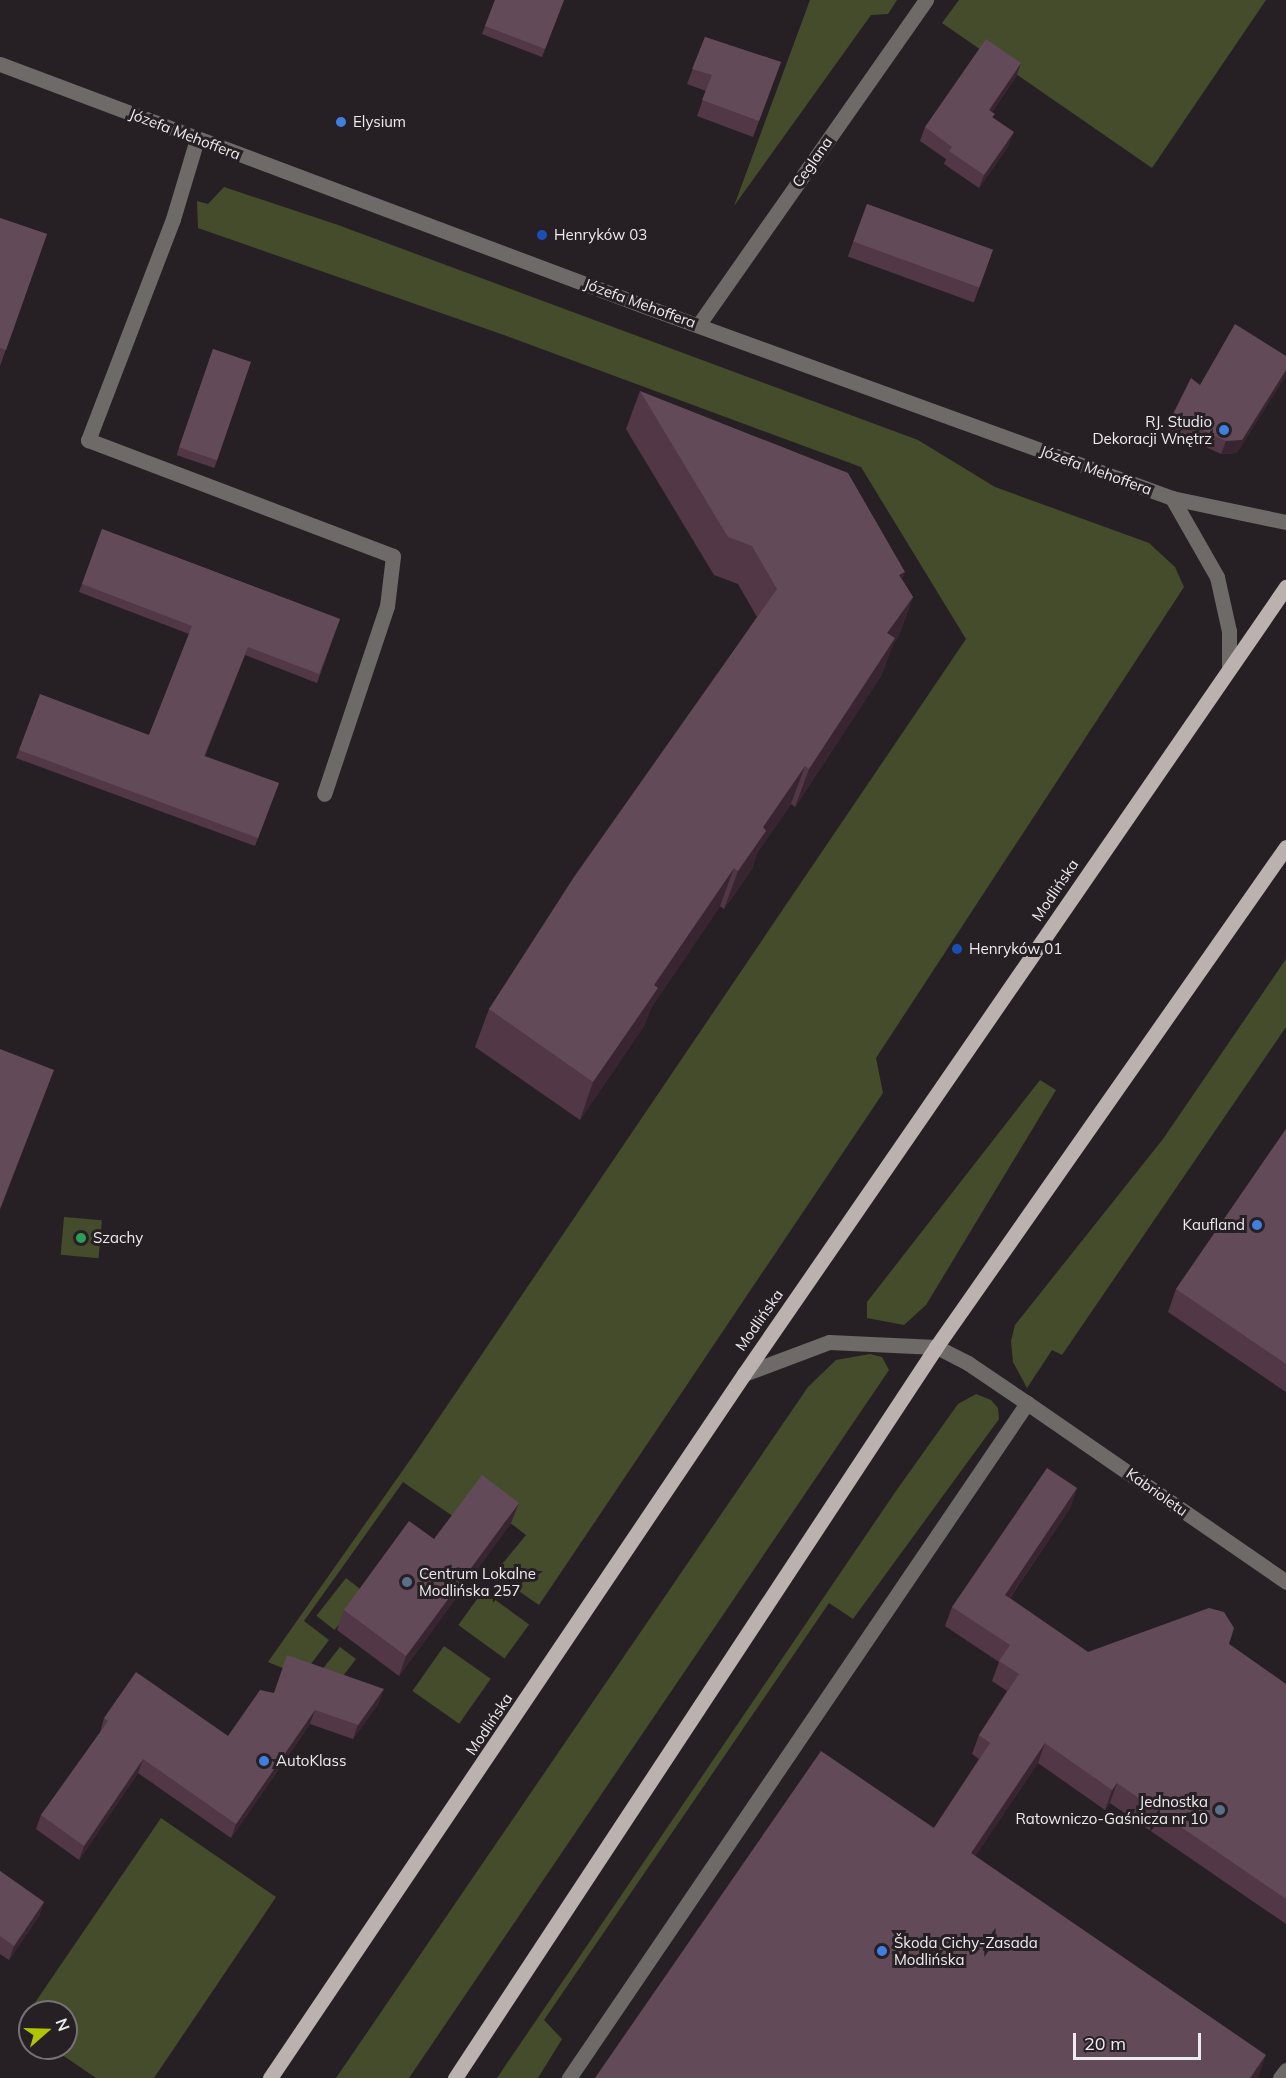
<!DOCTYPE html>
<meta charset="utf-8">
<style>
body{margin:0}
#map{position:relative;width:1286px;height:2078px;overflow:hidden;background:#262025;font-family:Mulish,sans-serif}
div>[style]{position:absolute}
.green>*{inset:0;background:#454c2b;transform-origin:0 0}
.service>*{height:15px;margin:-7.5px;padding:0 7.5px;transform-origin:7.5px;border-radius:7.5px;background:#6e6a68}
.minor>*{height:15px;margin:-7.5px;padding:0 7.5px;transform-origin:7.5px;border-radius:7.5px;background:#6e6a68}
.tertiary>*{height:15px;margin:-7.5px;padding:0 7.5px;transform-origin:7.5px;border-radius:7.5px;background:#6e6a68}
.primary>*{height:15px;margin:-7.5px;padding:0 7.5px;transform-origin:7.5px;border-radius:7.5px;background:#bbb2af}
.wall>*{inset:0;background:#523747;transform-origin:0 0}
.shaded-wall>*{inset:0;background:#392532}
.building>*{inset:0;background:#634a59;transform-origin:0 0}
.dots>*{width:16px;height:16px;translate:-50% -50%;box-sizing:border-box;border:3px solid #262025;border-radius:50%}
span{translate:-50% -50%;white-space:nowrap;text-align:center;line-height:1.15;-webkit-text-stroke:6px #262025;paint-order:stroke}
.poi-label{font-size:15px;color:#eeebee}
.left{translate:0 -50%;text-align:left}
.right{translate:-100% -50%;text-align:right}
.street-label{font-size:15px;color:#eeebee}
.north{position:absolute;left:18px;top:2000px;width:60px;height:60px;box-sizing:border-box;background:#262025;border:2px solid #767175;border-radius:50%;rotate:70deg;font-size:16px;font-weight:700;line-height:24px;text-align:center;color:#eeebee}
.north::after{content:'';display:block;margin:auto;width:21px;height:27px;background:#afc506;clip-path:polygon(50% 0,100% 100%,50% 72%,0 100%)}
.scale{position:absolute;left:1073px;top:2033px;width:128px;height:27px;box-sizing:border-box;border:3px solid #eeebee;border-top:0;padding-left:8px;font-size:18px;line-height:21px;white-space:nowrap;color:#eeebee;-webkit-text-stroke:4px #262025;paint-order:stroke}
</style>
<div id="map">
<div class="green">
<i style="clip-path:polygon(810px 0,897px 0,888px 14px,871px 15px,734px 206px)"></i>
<i style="clip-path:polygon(959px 0,1266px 0,1152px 168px,942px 23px)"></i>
<i style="clip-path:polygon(224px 187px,338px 225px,918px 440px,995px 487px,1149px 543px,1175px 567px,1184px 587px,876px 1058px,883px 1093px,539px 1605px,494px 1574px,526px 1535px,475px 1496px,457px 1519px,403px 1482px,304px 1621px,329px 1640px,302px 1676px,268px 1662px,415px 1453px,966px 639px,861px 467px,501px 334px,198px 228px,197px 201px,208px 204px)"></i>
<i style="clip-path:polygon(1286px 959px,1286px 1027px,1062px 1355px,1052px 1350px,1027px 1388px,1013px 1362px,1011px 1341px,1015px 1325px,1163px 1139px)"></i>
<i style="clip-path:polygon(1040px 1080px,1056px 1090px,926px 1305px,904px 1325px,867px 1318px,867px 1302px)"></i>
<i style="left:64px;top:1217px;width:38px;height:38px;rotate:5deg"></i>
<i style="clip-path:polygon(870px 1354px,882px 1357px,889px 1370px,409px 2078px,336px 2078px,808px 1387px,836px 1360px)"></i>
<i style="clip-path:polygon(976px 1394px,991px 1400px,998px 1408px,999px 1419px,853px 1619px,829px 1603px,544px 2020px,562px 2039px,538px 2078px,497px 2078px,896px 1491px,958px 1404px)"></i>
<i style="left:346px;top:1578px;width:23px;height:48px;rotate:38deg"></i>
<i style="left:483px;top:1591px;width:57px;height:42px;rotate:36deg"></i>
<i style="left:444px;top:1646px;width:57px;height:55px;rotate:35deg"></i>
<i style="clip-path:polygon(340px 1647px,356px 1659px,336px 1685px,314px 1680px)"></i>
<i style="clip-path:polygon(161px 1818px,276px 1897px,154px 2078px,96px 2078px,52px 2048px,66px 2048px,66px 2012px,30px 2012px,30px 2033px,19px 2026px)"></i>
</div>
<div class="service">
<i style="left:197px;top:139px;width:84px;rotate:106.7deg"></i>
<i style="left:173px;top:219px;width:237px;rotate:111deg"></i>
<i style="left:88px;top:440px;width:326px;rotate:20.8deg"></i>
<i style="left:393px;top:556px;width:50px;rotate:96.8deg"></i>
<i style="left:387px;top:606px;width:198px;rotate:108.5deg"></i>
<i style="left:569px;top:2078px;width:816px;rotate:-55.84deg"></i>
<i style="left:1027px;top:1403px;width:71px;rotate:-145.9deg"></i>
<i style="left:968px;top:1363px;width:36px;rotate:-153deg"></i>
<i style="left:936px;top:1347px;width:107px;rotate:-177.3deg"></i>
<i style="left:829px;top:1342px;width:91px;rotate:159.4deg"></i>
</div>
<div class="minor">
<i style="left:699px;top:324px;width:396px;rotate:-55deg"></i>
<i style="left:1027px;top:1403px;width:315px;rotate:34.6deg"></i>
<i style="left:1280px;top:2078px;width:10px;rotate:-53deg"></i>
</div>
<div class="tertiary">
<i style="left:0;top:64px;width:688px;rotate:20.6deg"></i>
<i style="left:644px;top:306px;width:562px;rotate:19.98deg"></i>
<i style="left:1172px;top:498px;width:116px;rotate:11.9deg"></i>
<i style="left:1172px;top:498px;width:91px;rotate:60.3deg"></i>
<i style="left:1217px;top:577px;width:55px;rotate:77.5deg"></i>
<i style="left:1229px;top:631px;width:35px;rotate:90deg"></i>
</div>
<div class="primary">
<i style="left:270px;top:2078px;width:849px;rotate:-56.05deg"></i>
<i style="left:744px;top:1374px;width:956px;rotate:-55.45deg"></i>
<i style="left:455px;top:2078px;width:875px;rotate:-56.65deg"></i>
<i style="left:936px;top:1347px;width:610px;rotate:-55.01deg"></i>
</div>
<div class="wall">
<i style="clip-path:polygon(495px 0,564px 0,542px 57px,482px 34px)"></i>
<i style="clip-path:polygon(705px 37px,781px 62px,753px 137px,697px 116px,706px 91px,687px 84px)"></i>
<i style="clip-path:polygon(1021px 63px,1016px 77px,992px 112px,993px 118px,1009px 145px,979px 188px,944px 164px,946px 159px,920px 141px,925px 127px)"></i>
<i style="left:867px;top:204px;width:134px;height:56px;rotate:20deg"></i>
<i style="clip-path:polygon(0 218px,47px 234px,0 366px)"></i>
<i style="left:213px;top:349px;width:40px;height:112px;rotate:19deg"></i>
<i style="clip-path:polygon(1200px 385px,1237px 453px,1221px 454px,1167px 429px,1172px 416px)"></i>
<i style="clip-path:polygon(640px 391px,902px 579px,913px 597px,899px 635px,893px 644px,881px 676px,795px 807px,791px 804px,757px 853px,752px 869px,724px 909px,720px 906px,651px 1008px,644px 1026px,580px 1120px,475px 1047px,489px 1009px,757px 617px,738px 584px,714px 575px,626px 429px)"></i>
<i style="clip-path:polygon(102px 529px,340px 619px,317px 683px,245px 655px,205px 756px,279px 783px,255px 846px,16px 758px,19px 750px,149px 735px,189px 634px,79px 592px)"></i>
<i style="clip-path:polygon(1286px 1129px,1286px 1392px,1168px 1312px,1176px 1289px)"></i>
<i style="clip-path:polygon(1077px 1488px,1070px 1508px,1010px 1598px,1088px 1652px,1229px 1644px,1286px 1684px,1286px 1924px,1110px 1803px,1105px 1810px,1038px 1763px,975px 1856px,1259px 2075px,1257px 2078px,595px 2078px,934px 1828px,979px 1759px,972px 1754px,979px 1735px,1007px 1691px,992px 1681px,999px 1662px,945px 1626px,952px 1607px)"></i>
<i style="clip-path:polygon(511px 1523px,399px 1676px,337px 1630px,344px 1610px,434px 1539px)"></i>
<i style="clip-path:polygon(274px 1693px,379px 1703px,353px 1739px,310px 1724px,231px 1838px,138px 1773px,79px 1860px,36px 1829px,41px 1815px,100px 1733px,104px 1718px,228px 1736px)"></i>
<i style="clip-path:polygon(0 1871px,44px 1902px,39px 1916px,9px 1960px,0 1954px)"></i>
</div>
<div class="shaded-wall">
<i style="clip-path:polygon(1021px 63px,1016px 77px,984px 123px,989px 110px)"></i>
<i style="clip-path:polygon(1014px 132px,1009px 145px,979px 188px,984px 175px)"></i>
<i style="clip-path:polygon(1286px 370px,1286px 376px,1237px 453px,1221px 454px,1226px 441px)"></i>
<i style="clip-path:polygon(905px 572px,891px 610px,899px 575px)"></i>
<i style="clip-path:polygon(913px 597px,899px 635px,893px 644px,881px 676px,795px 807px,809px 769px,887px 633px)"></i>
<i style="clip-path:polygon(805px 766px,791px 804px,757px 853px,752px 869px,724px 909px,738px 871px,763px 827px)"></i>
<i style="clip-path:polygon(734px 868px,720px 906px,651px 1008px,644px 1026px,580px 1120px,593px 1082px,654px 985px)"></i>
<i style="clip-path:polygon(54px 1070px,43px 1099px,0 1211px,0 1209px)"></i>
<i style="clip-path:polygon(1077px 1488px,1070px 1508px,998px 1615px,1005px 1595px)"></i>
<i style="clip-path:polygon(519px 1503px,511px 1523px,399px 1676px,406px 1656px)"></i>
<i style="clip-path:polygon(384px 1689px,379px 1703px,353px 1739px,358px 1725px)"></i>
<i style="clip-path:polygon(315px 1710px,310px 1724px,231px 1838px,236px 1824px)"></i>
<i style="clip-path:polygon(1045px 1743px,1038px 1763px,964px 1873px,971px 1853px)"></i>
<i style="clip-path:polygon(143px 1759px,138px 1773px,79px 1860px,84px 1846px)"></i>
<i style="clip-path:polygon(1117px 1783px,1110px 1803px,1105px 1810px,1112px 1790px)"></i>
<i style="clip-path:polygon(44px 1902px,39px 1916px,9px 1960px,14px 1946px)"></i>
<i style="clip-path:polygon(1266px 2055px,1259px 2075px,1257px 2078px,1250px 2078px)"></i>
</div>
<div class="building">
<i style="clip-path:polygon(495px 0,564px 0,545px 49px,485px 26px)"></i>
<i style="clip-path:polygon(705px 37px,781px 62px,759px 121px,702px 100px,712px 75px,692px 69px)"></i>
<i style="clip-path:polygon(986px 39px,1021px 63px,989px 110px,995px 114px,992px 117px,1014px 132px,984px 175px,949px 151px,952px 147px,925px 127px)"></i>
<i style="left:867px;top:204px;width:134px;height:40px;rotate:20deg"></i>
<i style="clip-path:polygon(0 218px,47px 234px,6px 350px,0 348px)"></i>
<i style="clip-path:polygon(1235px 324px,1286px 356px,1286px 370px,1242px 440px,1226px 441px,1172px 416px,1191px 378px,1200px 385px)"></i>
<i style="left:213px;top:349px;width:40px;height:104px;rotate:19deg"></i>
<i style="clip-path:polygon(640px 391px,848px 473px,905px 572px,899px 575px,913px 597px,887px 633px,895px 638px,809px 769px,805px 766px,763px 827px,766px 831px,738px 871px,734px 868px,654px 985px,658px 988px,593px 1082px,489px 1009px,574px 877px,777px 589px,752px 546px,728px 537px)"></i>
<i style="clip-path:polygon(102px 529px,340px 619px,319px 674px,248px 647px,204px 756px,279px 783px,258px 838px,19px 750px,40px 694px,149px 735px,192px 626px,82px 584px)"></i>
<i style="clip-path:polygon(0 1049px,54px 1070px,0 1209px)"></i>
<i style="clip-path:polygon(1286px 1129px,1286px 1364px,1176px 1289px)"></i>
<i style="clip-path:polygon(1047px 1468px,1077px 1488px,1005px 1595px,1088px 1652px,1209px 1608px,1224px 1612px,1234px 1628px,1229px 1644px,1286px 1684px,1286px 1899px,1117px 1783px,1112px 1790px,1045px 1743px,971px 1853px,1266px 2055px,1250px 2078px,595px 2078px,821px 1751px,934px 1828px,990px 1743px,979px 1735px,1019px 1674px,999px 1661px,1010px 1645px,952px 1607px)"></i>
<i style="clip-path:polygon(482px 1475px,519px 1503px,406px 1656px,344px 1610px,409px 1521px,434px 1539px)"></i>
<i style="clip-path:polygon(287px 1655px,384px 1689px,358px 1725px,315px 1710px,236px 1824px,143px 1759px,84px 1846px,41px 1815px,108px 1721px,104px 1718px,136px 1672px,228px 1736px,260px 1690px,274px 1693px)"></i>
<i style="clip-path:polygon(0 1871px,44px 1902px,14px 1946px,0 1936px)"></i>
</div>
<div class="dots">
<i style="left:341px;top:122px;background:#3f7fe0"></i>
<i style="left:542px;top:235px;background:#1a4fb4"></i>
<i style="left:1224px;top:430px;background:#3f7fe0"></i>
<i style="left:957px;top:949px;background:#1a4fb4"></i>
<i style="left:1257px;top:1225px;background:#3f7fe0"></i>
<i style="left:81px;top:1238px;background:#2e9e5b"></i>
<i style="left:407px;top:1582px;background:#5c6f8a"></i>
<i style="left:264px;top:1761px;background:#3f7fe0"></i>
<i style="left:1220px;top:1810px;background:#5c6f8a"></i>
<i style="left:882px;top:1951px;background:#3f7fe0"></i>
</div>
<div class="poi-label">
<span class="left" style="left:353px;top:122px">Elysium</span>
<span class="left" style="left:554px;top:235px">Henryków 03</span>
<span class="right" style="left:1212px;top:430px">RJ. Studio<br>Dekoracji Wnętrz</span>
<span class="left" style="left:969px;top:949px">Henryków 01</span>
<span class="right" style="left:1245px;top:1225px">Kaufland</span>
<span class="left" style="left:93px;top:1238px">Szachy</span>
<span class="left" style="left:419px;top:1582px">Centrum Lokalne<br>Modlińska 257</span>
<span class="left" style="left:276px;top:1761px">AutoKlass</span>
<span class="right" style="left:1208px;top:1810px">Jednostka<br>Ratowniczo-Gaśnicza nr 10</span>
<span class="left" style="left:894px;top:1951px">Škoda Cichy-Zasada<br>Modlińska</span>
</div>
<div class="street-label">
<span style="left:185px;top:134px;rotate:21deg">Józefa Mehoffera</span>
<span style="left:812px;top:162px;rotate:-55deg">Ceglana</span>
<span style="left:640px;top:303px;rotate:20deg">Józefa Mehoffera</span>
<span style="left:1096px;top:470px;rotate:20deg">Józefa Mehoffera</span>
<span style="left:1055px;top:890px;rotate:-56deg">Modlińska</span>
<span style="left:759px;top:1320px;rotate:-55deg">Modlińska</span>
<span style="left:1157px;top:1492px;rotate:35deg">Kabrioletu</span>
<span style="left:489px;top:1724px;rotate:-56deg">Modlińska</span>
</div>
<div class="north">N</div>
<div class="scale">20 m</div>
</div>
